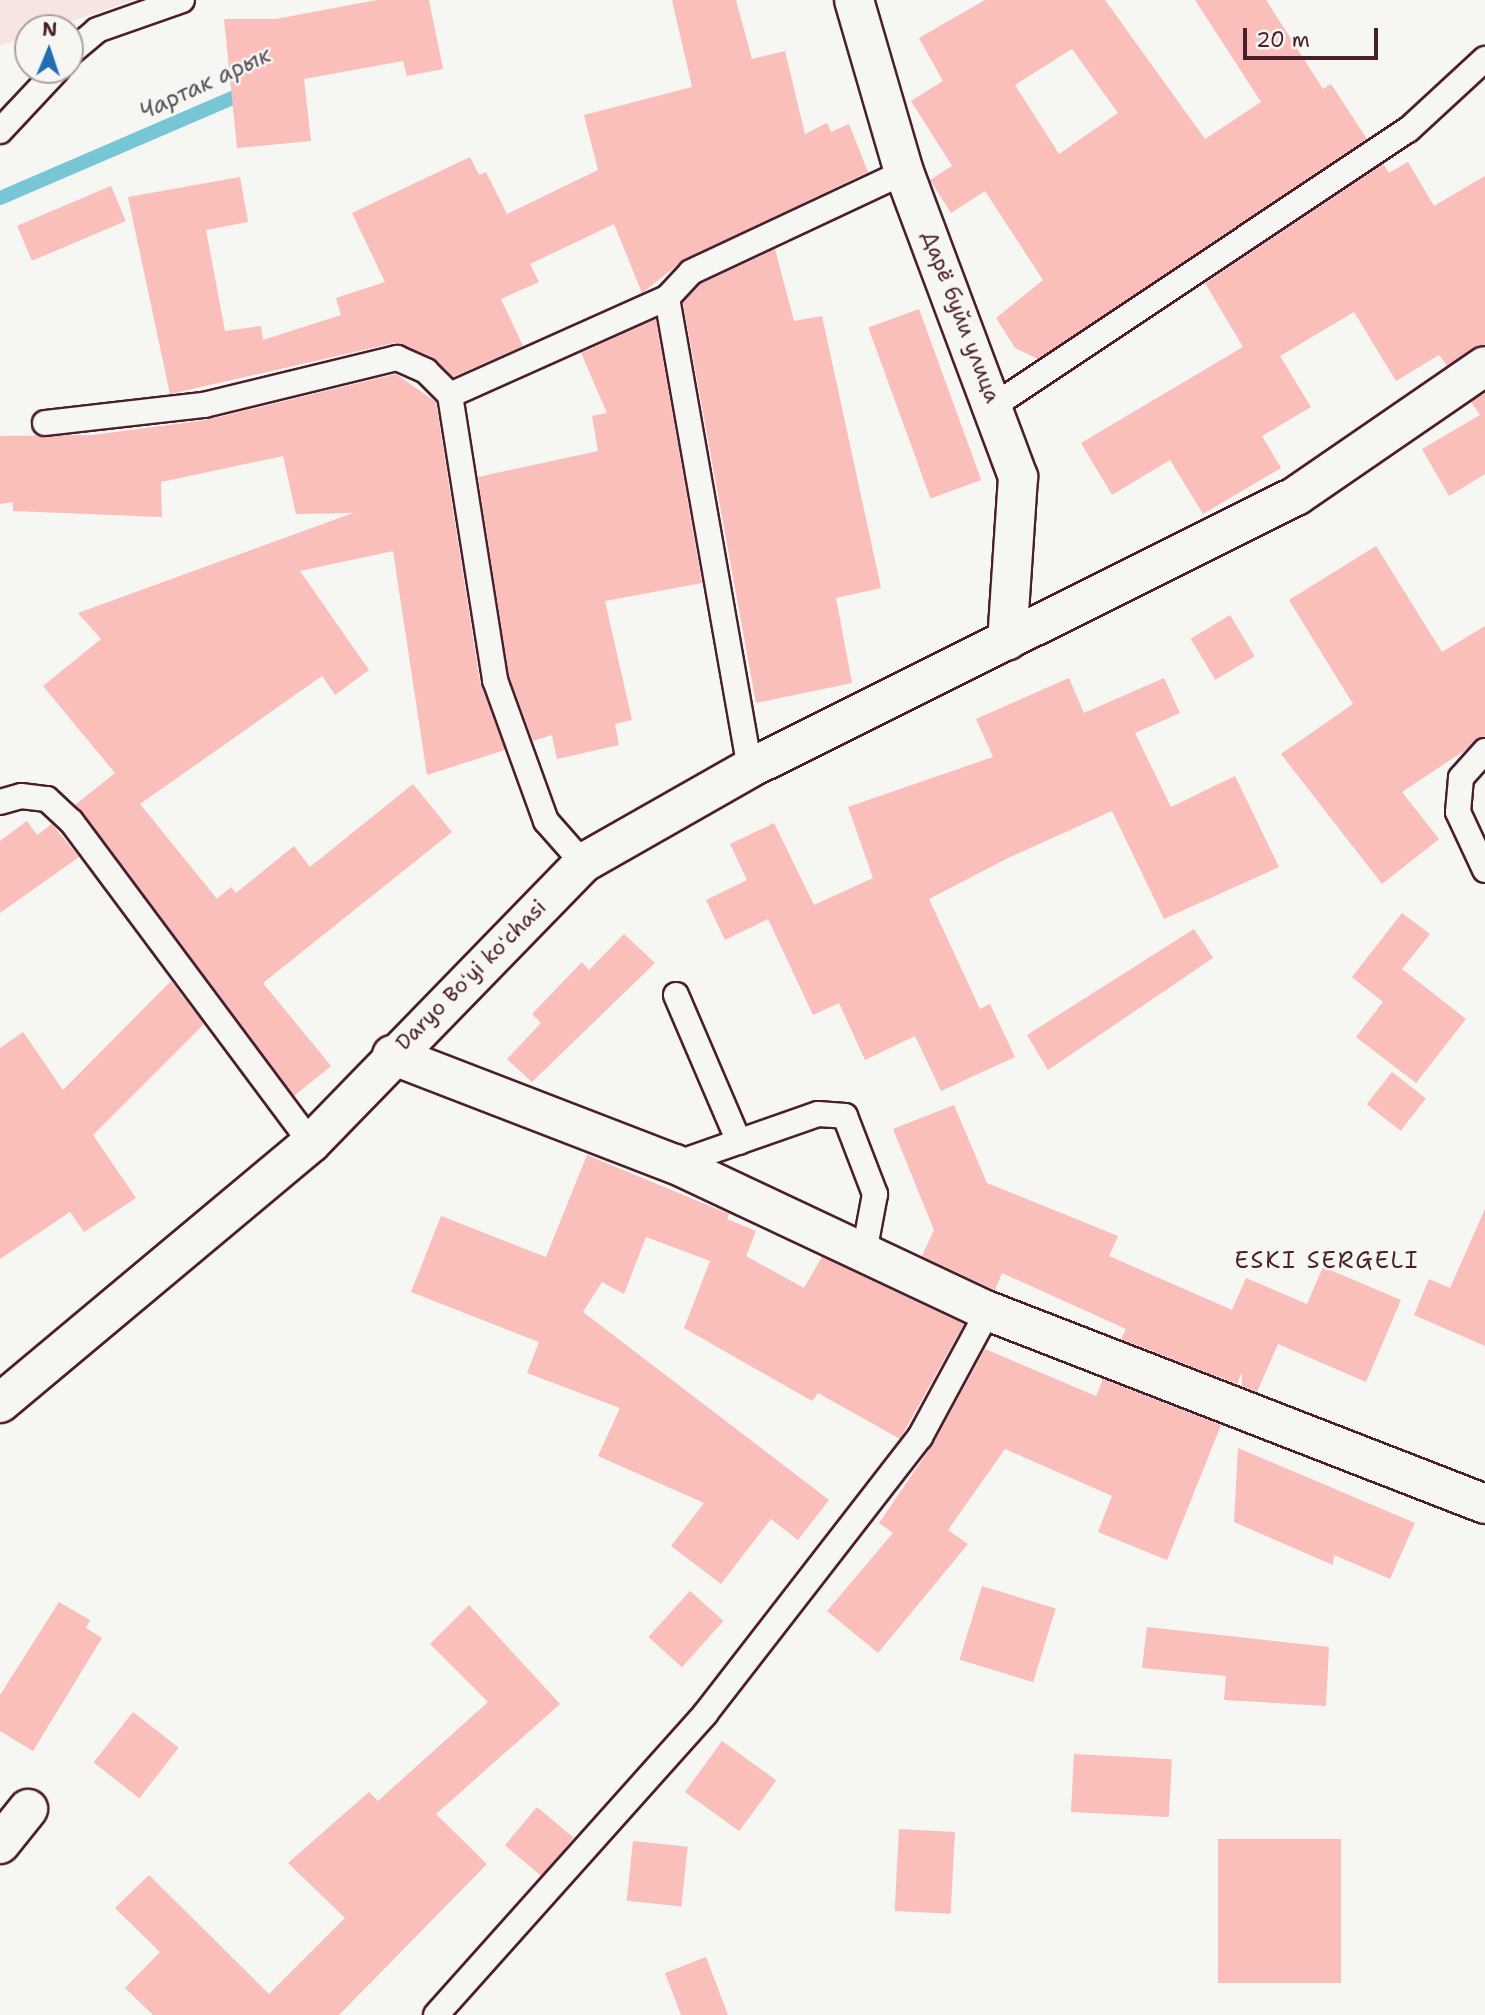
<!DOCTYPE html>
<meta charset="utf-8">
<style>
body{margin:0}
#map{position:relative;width:1485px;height:2015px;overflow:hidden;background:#f6f6f2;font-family:"Shantell Sans",sans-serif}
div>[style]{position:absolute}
.built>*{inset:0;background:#f7e5e2}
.stream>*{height:14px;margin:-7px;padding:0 7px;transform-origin:7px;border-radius:7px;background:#77c6d5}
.building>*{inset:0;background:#fabebb;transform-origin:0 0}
.roads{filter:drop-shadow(2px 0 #4a1f2b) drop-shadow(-2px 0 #4a1f2b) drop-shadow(0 2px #4a1f2b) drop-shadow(0 -2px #4a1f2b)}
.lane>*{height:24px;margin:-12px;padding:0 12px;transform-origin:12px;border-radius:12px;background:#f6f6f2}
.street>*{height:38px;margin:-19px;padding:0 19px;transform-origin:19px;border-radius:19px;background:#f6f6f2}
.secondary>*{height:38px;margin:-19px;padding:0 19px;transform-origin:19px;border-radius:19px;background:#f6f6f2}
span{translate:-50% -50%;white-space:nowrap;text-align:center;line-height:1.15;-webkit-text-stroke:5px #f6f6f2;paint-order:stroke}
.street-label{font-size:21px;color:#4a1f2b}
.water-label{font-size:23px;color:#58515e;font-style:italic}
.neighbourhood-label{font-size:23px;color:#4a1f2b;letter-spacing:2px}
.north{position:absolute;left:14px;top:14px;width:70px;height:70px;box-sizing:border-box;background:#f6f6f2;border:2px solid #b1a0a2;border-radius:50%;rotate:2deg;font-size:19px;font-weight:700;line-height:28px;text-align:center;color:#4a1f2b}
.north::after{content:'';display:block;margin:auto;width:24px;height:32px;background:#1f6fb2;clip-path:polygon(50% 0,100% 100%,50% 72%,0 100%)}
.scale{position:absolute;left:1243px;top:28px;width:135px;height:32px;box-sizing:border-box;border:4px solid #4a1f2b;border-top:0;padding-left:9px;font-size:21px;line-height:24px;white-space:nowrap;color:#4a1f2b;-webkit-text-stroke:5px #f6f6f2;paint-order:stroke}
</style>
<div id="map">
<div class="built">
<i style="clip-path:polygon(0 0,134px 0,52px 28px,28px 28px,28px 36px,0 46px)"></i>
</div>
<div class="stream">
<i style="left:0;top:198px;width:270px;rotate:-23.3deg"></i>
</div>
<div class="building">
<i style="clip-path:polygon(377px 0,429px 0,443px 69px,407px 76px,403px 61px,304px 79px,311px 141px,237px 148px,224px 19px,276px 19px)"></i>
<i style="clip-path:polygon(672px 0,736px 0,752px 59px,785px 51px,805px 134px,827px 123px,831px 132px,849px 124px,868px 172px,685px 259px,642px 293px,614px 224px,530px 264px,539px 282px,501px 299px,523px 346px,453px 377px,432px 357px,394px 343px,170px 394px,128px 197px,240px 177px,248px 222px,206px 230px,225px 331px,261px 326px,263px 340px,341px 315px,336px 298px,385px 282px,352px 213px,470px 157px,479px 175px,486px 172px,507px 214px,598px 170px,584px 115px,692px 87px)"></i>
<i style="clip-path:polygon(evenodd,985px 0,1105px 0,1205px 139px,1261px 102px,1195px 0,1266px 0,1323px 89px,1331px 84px,1367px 139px,1038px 359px,1015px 348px,996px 318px,1043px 280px,985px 191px,951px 213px,930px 180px,952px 166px,911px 101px,943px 81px,919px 38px,985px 0,1072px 49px,1118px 113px,1059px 154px,1015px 85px,1072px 49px)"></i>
<i style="clip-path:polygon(1408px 162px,1434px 206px,1485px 176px,1485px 344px,1447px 366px,1439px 355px,1396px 381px,1354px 312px,1280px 356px,1311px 407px,1262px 436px,1281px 468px,1203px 514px,1170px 460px,1112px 495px,1081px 443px,1243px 347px,1205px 283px,1383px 164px,1389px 173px)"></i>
<i style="left:111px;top:186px;width:38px;height:102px;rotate:67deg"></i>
<i style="clip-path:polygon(775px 249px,794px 321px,822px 316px,881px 588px,836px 598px,852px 683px,756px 703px,683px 303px,700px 284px)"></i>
<i style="left:919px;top:309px;width:182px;height:54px;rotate:70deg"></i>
<i style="clip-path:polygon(656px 319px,702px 583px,605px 601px,632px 720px,615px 724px,619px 745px,557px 759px,552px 735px,533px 741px,509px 676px,478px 477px,598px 451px,592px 416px,607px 413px,581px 353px)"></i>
<i style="clip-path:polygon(396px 374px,436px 402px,480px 682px,505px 750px,427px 775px,393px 551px,300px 571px,369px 670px,335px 695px,322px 676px,140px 804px,217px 899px,231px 887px,236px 893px,294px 846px,310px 867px,413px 784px,452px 832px,263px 983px,331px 1066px,294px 1096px,75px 805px,115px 773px,43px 686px,101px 639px,78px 613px,353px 513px,296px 514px,283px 456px,161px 482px,162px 517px,13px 511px,13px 502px,0 504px,0 436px,93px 435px,206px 420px)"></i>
<i style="clip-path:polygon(1485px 393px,1485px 474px,1449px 496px,1422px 449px,1480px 415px,1471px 402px)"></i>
<i style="clip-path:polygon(1376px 546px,1442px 652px,1485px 626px,1485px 737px,1402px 792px,1439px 839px,1382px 884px,1281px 754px,1353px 704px,1289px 600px)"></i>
<i style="left:1230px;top:615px;width:48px;height:46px;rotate:59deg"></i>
<i style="clip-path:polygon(1069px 678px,1084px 713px,1164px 678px,1180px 713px,1135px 733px,1171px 807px,1235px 776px,1279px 867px,1164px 919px,1112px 811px,1008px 858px,929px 899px,980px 1009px,990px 1004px,1015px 1057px,941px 1091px,915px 1036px,865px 1060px,839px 1003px,813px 1015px,768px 919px,725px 940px,706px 900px,747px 880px,730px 844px,774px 823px,814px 905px,873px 878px,848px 807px,993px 757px,976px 719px)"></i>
<i style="clip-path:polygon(27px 821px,37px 835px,52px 824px,79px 857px,0 913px,0 841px)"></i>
<i style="clip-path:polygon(1402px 913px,1430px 934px,1402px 969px,1466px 1019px,1416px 1083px,1356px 1037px,1383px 1002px,1352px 977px)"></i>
<i style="clip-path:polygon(1194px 929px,1213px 958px,1048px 1070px,1027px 1035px)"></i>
<i style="clip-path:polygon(624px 934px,655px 963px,532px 1082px,507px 1059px,541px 1023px,532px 1014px,582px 962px,589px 970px)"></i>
<i style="clip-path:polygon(171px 981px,204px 1024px,93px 1135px,136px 1198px,84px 1232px,70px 1212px,0 1259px,0 1048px,23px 1032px,63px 1090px)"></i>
<i style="left:1392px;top:1072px;width:43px;height:41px;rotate:38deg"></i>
<i style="clip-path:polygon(954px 1105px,987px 1183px,1118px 1236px,1109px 1256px,1232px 1310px,1246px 1278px,1307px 1304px,1323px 1267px,1401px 1300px,1366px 1382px,1278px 1344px,1257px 1392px,1242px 1386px,1242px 1372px,1237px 1384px,1121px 1339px,1126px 1329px,1002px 1273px,995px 1290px,922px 1256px,934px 1230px,893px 1129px)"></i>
<i style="clip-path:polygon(587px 1155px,729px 1214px,727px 1219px,756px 1231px,746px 1256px,804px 1288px,822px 1257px,964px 1324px,900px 1439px,818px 1393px,812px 1401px,684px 1328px,710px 1261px,646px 1237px,624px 1294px,602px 1282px,583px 1312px,829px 1500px,798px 1540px,771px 1519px,721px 1584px,671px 1546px,704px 1503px,598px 1456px,620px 1408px,527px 1373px,539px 1342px,411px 1292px,441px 1216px,546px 1257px)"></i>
<i style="clip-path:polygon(1485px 1209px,1485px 1346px,1414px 1315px,1429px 1279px,1450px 1288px)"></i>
<i style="clip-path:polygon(985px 1349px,1096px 1396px,1103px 1379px,1221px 1425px,1167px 1560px,1098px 1532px,1112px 1496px,1005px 1449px,948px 1530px,968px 1544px,878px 1653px,827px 1611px,893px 1533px,879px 1523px,933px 1444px)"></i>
<i style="clip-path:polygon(1238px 1448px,1415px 1523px,1390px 1579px,1334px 1555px,1333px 1565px,1234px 1522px)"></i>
<i style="left:982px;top:1586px;width:77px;height:77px;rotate:17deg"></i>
<i style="left:690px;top:1591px;width:45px;height:62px;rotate:42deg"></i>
<i style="clip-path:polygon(59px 1602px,90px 1620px,86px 1628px,102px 1638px,33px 1751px,0 1731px,0 1695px)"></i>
<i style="clip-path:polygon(469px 1605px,560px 1704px,436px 1814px,487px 1864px,339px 2015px,153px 2015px,125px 1988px,160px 1952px,115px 1908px,149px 1875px,269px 1994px,345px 1918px,288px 1863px,369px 1792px,378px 1801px,488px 1702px,430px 1644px)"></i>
<i style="clip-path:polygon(1147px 1627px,1329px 1647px,1326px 1706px,1224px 1700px,1226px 1676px,1142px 1668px)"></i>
<i style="left:133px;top:1712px;width:58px;height:64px;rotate:38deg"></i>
<i style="left:722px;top:1741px;width:67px;height:63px;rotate:36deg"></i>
<i style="left:1074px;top:1754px;width:98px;height:58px;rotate:3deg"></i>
<i style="left:537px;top:1807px;width:48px;height:50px;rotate:40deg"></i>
<i style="left:899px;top:1829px;width:56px;height:82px;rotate:3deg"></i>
<i style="left:1218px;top:1839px;width:123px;height:144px"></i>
<i style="left:633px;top:1841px;width:55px;height:60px;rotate:6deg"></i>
<i style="clip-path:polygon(706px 1957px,728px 2015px,681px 2015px,665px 1973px)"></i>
</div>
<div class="roads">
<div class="lane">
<i style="left:70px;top:53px;width:35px;rotate:-40deg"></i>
<i style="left:97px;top:30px;width:90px;rotate:-19.4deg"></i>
<i style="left:0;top:131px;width:83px;rotate:-46.9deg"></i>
<i style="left:667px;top:298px;width:477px;rotate:80deg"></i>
<i style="left:450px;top:395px;width:238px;rotate:-24.1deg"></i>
<i style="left:667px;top:298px;width:35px;rotate:-47deg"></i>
<i style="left:691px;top:272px;width:235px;rotate:-25.1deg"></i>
<i style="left:995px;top:405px;width:496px;rotate:-33.7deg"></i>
<i style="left:1408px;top:130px;width:105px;rotate:-42.7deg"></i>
<i style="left:45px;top:423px;width:160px;rotate:-6.5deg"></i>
<i style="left:204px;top:405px;width:199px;rotate:-13.7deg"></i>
<i style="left:397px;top:358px;width:32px;rotate:24deg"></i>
<i style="left:426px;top:371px;width:34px;rotate:45deg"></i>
<i style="left:450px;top:395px;width:289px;rotate:81deg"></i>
<i style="left:495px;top:680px;width:150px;rotate:70.1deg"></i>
<i style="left:546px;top:821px;width:56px;rotate:48.6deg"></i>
<i style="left:1485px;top:751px;width:36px;rotate:132deg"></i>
<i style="left:1461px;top:778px;width:34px;rotate:95deg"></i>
<i style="left:1458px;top:812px;width:64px;rotate:65deg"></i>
<i style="left:0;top:802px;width:22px;rotate:-16deg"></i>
<i style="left:21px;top:796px;width:26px;rotate:7deg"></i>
<i style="left:47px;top:799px;width:33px;rotate:43deg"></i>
<i style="left:71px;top:821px;width:402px;rotate:53.3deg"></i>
<i style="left:676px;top:995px;width:160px;rotate:66.8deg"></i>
<i style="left:675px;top:1164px;width:151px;rotate:-19.3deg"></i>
<i style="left:818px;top:1114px;width:27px;rotate:4deg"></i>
<i style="left:845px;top:1116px;width:84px;rotate:69deg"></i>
<i style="left:875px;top:1194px;width:60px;rotate:100.6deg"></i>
<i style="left:436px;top:2015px;width:404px;rotate:-48.2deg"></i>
<i style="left:705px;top:1714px;width:351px;rotate:-52.2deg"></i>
<i style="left:920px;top:1437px;width:143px;rotate:-61.6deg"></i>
</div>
<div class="street">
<i style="left:854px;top:0;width:179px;rotate:73.8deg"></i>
<i style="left:904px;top:172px;width:326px;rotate:69.5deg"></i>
<i style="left:1018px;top:477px;width:164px;rotate:93.8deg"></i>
<i style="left:392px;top:1055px;width:303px;rotate:21.1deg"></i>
<i style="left:675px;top:1164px;width:346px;rotate:25.2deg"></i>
<i style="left:988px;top:1311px;width:533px;rotate:21.22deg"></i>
<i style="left:0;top:1844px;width:45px;rotate:-51.3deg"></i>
</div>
<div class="secondary">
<i style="left:0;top:1403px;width:405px;rotate:-39.9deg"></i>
<i style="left:311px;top:1143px;width:390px;rotate:-45.8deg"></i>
<i style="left:583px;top:863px;width:192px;rotate:-29.6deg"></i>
<i style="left:750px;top:768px;width:610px;rotate:-26.48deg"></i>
<i style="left:1296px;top:496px;width:229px;rotate:-34.5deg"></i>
</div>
</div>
<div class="street-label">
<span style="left:961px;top:317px;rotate:69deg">Дарё буйи улица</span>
<span style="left:471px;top:975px;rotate:-45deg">Daryo Boʻyi koʻchasi</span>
</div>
<div class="water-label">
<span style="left:205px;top:83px;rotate:-25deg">Чартак арык</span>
</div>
<div class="neighbourhood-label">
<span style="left:1327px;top:1260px">ESKI SERGELI</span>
</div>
<div class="north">N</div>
<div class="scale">20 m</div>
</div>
